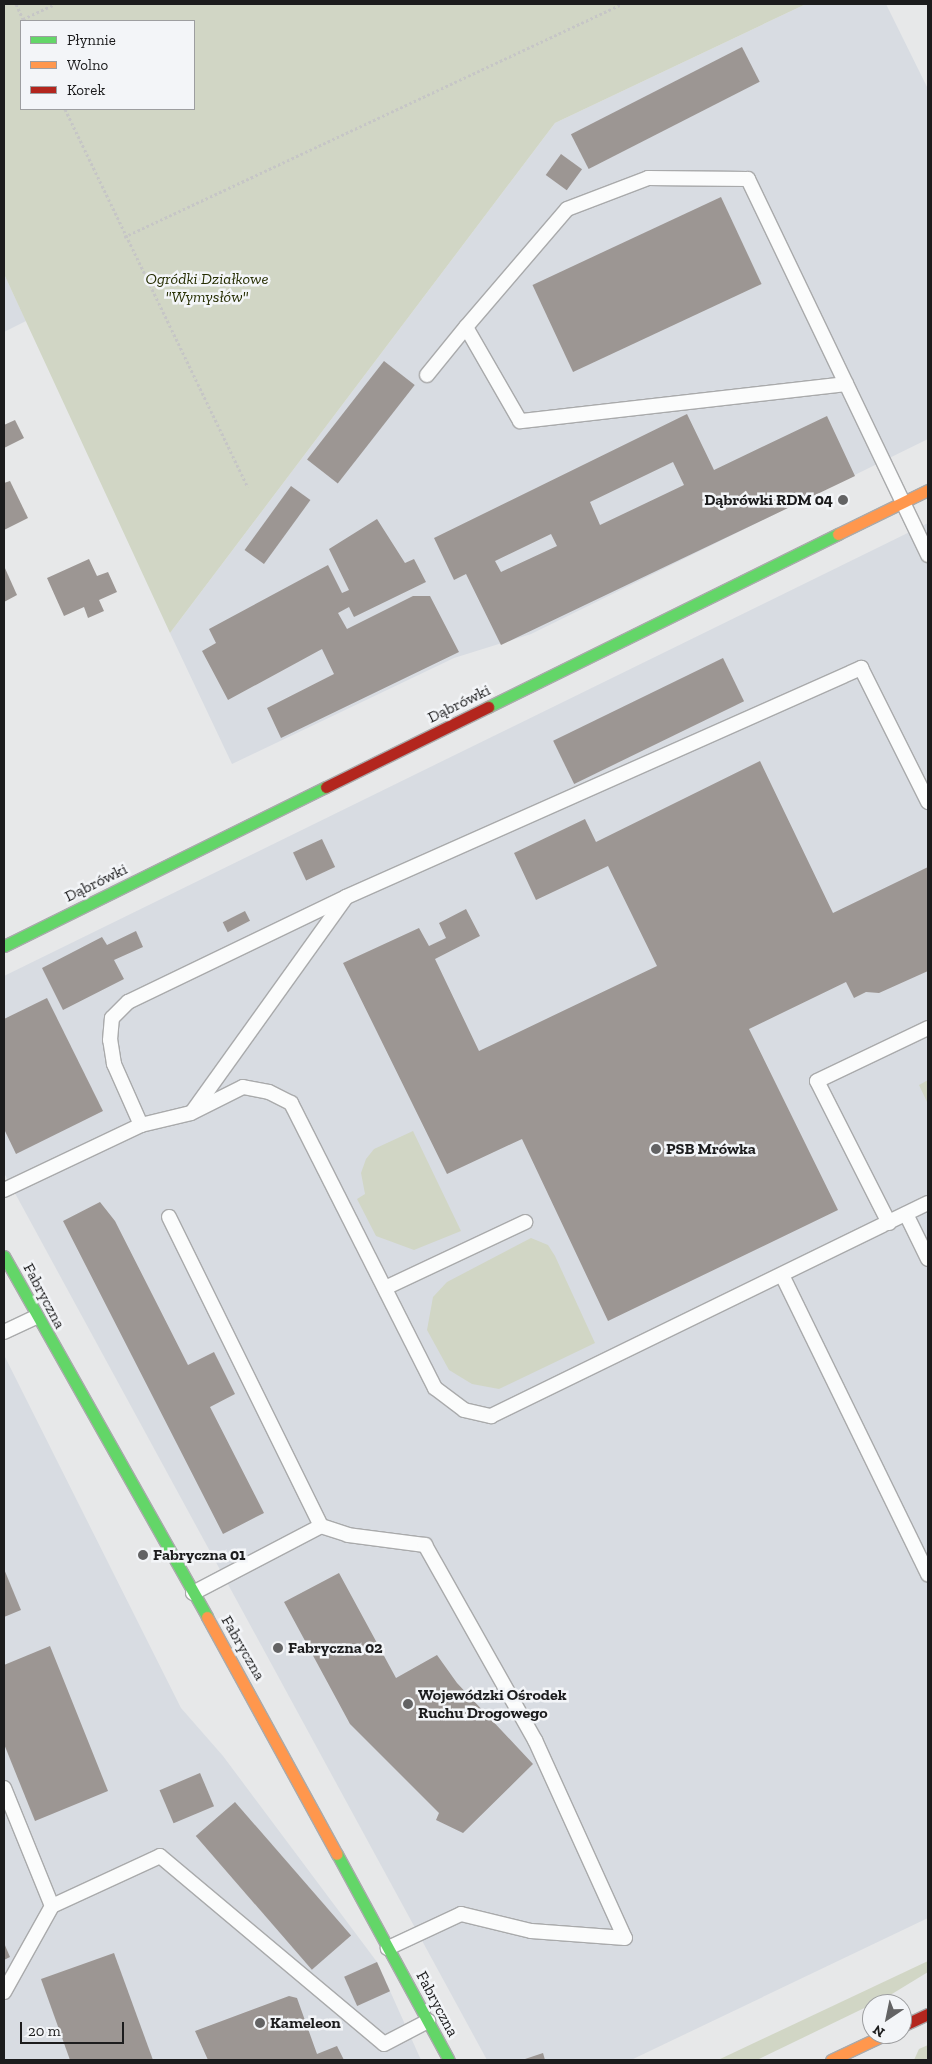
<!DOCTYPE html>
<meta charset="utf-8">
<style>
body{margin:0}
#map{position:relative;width:932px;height:2064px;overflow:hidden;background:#e7e8e9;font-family:"Zilla Slab",serif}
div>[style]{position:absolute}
.built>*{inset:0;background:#d8dce2}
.green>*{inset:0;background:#d1d6c5}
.building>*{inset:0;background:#9c9693;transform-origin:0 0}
.path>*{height:3px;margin-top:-1.5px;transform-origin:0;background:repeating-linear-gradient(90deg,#c6c6c6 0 2.5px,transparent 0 5px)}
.roads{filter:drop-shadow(1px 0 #a9aaab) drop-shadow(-1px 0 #a9aaab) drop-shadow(0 1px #a9aaab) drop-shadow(0 -1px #a9aaab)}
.lane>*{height:14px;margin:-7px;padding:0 7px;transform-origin:7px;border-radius:7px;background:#fbfcfc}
.fast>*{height:11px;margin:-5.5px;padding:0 5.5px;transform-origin:5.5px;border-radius:5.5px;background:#63d668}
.slow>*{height:11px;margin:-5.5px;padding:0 5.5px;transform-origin:5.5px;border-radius:5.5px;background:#ff974d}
.jam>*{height:11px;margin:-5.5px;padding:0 5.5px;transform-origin:5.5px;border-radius:5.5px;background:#b3261e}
.dots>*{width:14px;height:14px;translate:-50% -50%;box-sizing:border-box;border:2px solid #f3f5f8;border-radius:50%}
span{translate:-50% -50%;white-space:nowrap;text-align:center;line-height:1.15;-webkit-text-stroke:5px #f3f5f8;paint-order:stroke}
.park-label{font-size:16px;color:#262e02;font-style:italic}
.poi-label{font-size:16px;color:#1c1c1d;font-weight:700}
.right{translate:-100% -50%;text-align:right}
.left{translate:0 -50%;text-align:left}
.street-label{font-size:16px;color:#1c1c1d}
.frame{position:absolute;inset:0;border:5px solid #1c1c1d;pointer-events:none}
.legend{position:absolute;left:20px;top:20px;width:175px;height:90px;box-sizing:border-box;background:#f3f5f8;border:1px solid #9d9ea0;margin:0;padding:6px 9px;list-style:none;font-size:15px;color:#1c1c1d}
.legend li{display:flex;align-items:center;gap:10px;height:25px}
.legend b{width:25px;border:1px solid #9d9ea0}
.north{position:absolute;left:862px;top:1994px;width:50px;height:50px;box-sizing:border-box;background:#f3f5f8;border:1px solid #9d9ea0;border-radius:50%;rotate:214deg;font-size:14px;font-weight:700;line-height:20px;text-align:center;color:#1c1c1d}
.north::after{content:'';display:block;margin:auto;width:18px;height:22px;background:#636364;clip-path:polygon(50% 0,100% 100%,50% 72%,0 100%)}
.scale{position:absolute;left:20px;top:2022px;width:104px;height:22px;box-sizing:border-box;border:2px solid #1c1c1d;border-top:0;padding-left:6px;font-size:15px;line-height:18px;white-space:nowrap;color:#1c1c1d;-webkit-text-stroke:4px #f3f5f8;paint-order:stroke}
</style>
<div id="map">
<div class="built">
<i style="clip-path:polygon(806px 4px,886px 4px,928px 89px,928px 439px,531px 634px,454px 658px,232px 764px,170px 633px,555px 123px)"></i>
<i style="clip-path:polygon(4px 274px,26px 321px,4px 332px)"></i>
<i style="clip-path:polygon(928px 523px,928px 1918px,631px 2060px,487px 2060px,4px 1173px,4px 976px)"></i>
<i style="clip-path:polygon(4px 1355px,181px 1708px,223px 1756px,377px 1962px,421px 2060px,4px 2060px)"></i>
</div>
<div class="green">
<i style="clip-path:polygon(evenodd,4px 4px,806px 4px,555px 123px,170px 633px,4px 274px,4px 4px,21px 21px,194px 21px,194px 109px,21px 109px,21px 21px)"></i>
<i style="clip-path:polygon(928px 1080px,928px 1104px,919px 1085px)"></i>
<i style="clip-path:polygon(413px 1131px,461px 1231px,414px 1250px,376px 1236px,357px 1199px,365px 1194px,361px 1173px,366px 1159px,374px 1149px)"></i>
<i style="clip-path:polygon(531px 1238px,548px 1245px,555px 1256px,595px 1343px,499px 1389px,472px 1384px,449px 1370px,427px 1330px,433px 1297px,447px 1282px)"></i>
<i style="clip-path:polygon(928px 1961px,928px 1972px,887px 1997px,757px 2060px,718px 2060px)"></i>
<i style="clip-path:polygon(928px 2045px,928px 2060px,914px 2060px,919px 2049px)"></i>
</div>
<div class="building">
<i style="left:742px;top:47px;width:39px;height:192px;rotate:63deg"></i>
<i style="left:561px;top:154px;width:26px;height:26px;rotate:36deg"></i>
<i style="left:721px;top:197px;width:96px;height:208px;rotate:65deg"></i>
<i style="left:384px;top:361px;width:39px;height:125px;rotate:38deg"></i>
<i style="clip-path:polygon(evenodd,687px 414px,714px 470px,827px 416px,855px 476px,501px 645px,466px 574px,454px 580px,434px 538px,687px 414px,673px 462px,684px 485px,600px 525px,590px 502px,673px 462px,687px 414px,551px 534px,557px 546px,501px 572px,495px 561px,551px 534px)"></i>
<i style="clip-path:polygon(15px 420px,24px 438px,4px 448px,4px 425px)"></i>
<i style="clip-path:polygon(10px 481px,28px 518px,4px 530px,4px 483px)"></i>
<i style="left:291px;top:486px;width:24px;height:79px;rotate:36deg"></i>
<i style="clip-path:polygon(377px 519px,405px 563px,414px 559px,426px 582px,354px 617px,349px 607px,338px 613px,347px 629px,413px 596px,430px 596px,459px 652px,281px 738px,267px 708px,334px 674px,322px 649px,228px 700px,202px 651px,216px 643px,209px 629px,328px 565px,342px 593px,349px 590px,329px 549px)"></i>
<i style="clip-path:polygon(89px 559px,97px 576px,108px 572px,117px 592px,99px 600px,104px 611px,88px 618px,84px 607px,64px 616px,47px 578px)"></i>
<i style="clip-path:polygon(4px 566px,17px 595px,4px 602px)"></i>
<i style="left:723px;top:658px;width:48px;height:189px;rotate:64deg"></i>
<i style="clip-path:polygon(760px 761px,833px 913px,928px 867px,928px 971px,879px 993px,866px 992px,854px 998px,846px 982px,749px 1029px,838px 1210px,608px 1321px,522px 1139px,447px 1174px,343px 963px,419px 928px,429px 946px,446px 938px,439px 923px,466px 909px,480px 936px,435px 959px,479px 1051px,657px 966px,608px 866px,536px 900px,514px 853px,585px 819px,596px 842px)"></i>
<i style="left:322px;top:839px;width:31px;height:32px;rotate:65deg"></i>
<i style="left:245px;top:911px;width:11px;height:25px;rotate:63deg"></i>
<i style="clip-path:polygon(136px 931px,143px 947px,114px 960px,124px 979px,63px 1010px,42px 968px,102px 937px,107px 945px)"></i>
<i style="clip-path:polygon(47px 998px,103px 1111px,16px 1154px,4px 1129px,4px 1019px)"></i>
<i style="clip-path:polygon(100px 1202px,115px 1221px,188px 1365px,214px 1352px,235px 1394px,210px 1407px,264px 1513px,223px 1534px,63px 1221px)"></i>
<i style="clip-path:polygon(4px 1569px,21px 1610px,4px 1617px)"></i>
<i style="clip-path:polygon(339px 1573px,396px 1678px,437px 1655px,457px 1683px,533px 1764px,463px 1833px,436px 1820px,439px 1813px,350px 1724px,284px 1602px)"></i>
<i style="clip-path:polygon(50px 1646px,108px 1791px,35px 1821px,4px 1744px,4px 1665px)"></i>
<i style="left:200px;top:1773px;width:36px;height:44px;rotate:67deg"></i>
<i style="left:235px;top:1802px;width:177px;height:52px;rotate:49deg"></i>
<i style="clip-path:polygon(4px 1943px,10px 1957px,4px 1960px)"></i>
<i style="clip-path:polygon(114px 1953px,153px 2060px,70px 2060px,41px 1979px)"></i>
<i style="left:377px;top:1962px;width:32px;height:36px;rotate:66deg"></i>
<i style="clip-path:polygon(289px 1996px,297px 1998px,317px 2054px,337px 2046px,344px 2060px,208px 2060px,195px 2031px)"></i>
<i style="clip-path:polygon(543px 2053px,545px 2060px,522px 2060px)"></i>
</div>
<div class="path">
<i style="left:16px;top:4px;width:19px;rotate:65deg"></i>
<i style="left:23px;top:19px;width:35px;rotate:-25deg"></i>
<i style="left:65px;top:109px;width:420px;rotate:64.2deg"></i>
<i style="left:124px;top:237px;width:550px;rotate:-25.07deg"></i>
</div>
<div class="roads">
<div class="lane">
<i style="left:427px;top:375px;width:62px;rotate:-50.9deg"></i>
<i style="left:846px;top:384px;width:328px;rotate:173.5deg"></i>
<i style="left:520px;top:421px;width:108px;rotate:-119.9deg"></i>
<i style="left:466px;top:327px;width:155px;rotate:-49.4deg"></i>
<i style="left:567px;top:209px;width:87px;rotate:-20.9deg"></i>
<i style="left:648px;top:178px;width:100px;rotate:0.6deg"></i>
<i style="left:748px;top:179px;width:417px;rotate:64.4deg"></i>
<i style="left:193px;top:1111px;width:263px;rotate:-54.4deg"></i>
<i style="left:141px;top:1125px;width:67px;rotate:-113.9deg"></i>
<i style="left:114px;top:1064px;width:24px;rotate:-99deg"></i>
<i style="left:110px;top:1040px;width:22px;rotate:-85deg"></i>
<i style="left:112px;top:1018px;width:23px;rotate:-45deg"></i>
<i style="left:128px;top:1002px;width:242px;rotate:-25.7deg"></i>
<i style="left:346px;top:897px;width:564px;rotate:-23.97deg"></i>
<i style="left:861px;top:668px;width:150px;rotate:63.4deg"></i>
<i style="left:4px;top:1190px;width:152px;rotate:-25.4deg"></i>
<i style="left:141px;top:1125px;width:51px;rotate:-13.5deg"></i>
<i style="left:191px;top:1113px;width:58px;rotate:-26.6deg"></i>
<i style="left:243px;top:1087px;width:26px;rotate:11deg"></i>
<i style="left:269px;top:1092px;width:25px;rotate:27deg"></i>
<i style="left:291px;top:1103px;width:319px;rotate:63.2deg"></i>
<i style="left:435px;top:1388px;width:36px;rotate:37deg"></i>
<i style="left:464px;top:1410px;width:28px;rotate:13deg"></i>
<i style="left:491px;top:1416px;width:486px;rotate:-26deg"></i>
<i style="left:906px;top:1214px;width:50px;rotate:63.9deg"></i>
<i style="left:169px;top:1217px;width:344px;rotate:63.8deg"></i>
<i style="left:889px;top:1223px;width:159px;rotate:-116.9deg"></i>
<i style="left:817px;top:1081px;width:123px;rotate:-25.5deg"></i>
<i style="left:783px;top:1277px;width:331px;rotate:64deg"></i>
<i style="left:385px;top:1288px;width:155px;rotate:-25.2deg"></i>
<i style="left:4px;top:1332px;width:35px;rotate:-25deg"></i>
<i style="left:193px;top:1593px;width:144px;rotate:-27.6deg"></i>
<i style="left:321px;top:1526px;width:28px;rotate:18deg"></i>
<i style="left:348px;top:1535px;width:78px;rotate:7.4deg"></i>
<i style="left:425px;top:1545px;width:224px;rotate:60.6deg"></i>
<i style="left:535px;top:1740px;width:217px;rotate:65.6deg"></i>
<i style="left:625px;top:1938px;width:94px;rotate:-175.7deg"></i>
<i style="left:531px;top:1931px;width:72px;rotate:-166.3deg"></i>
<i style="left:461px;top:1914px;width:81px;rotate:155deg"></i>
<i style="left:4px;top:1788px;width:127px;rotate:67.9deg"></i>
<i style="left:52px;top:1906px;width:119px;rotate:-24.8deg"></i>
<i style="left:160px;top:1856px;width:292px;rotate:40deg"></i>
<i style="left:384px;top:2044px;width:50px;rotate:-27.6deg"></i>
<i style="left:4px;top:1992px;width:98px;rotate:-60.8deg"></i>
</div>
<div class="fast">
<i style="left:488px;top:707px;width:390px;rotate:-26.3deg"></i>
<i style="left:4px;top:946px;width:359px;rotate:-26.3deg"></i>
<i style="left:4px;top:1256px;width:414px;rotate:60.6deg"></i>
<i style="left:337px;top:1854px;width:234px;rotate:61.5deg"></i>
</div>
<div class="slow">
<i style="left:838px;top:534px;width:100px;rotate:-26.1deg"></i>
<i style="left:207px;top:1617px;width:270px;rotate:61.3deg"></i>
<i style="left:831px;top:2060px;width:61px;rotate:-25.3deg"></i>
</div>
<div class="jam">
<i style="left:326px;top:787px;width:181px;rotate:-26.3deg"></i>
<i style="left:902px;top:2026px;width:29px;rotate:-25deg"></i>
</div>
</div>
<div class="dots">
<i style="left:843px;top:500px;background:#636364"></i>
<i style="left:656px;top:1149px;background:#636364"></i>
<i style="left:143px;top:1555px;background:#636364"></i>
<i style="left:278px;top:1648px;background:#636364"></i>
<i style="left:408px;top:1704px;background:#636364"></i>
<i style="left:260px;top:2023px;background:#636364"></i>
</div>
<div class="park-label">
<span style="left:207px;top:288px">Ogródki Działkowe<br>"Wymysłów"</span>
</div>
<div class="poi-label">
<span class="right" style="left:833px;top:500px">Dąbrówki RDM 04</span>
<span class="left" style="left:666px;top:1149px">PSB Mrówka</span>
<span class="left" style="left:153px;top:1555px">Fabryczna 01</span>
<span class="left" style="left:288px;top:1648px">Fabryczna 02</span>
<span class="left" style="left:418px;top:1704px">Wojewódzki Ośrodek<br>Ruchu Drogowego</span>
<span class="left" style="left:270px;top:2023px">Kameleon</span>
</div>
<div class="street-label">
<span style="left:459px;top:704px;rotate:-26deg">Dąbrówki</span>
<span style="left:96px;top:883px;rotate:-26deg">Dąbrówki</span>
<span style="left:44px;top:1296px;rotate:62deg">Fabryczna</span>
<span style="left:243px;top:1648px;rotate:60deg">Fabryczna</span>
<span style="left:437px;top:2004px;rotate:62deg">Fabryczna</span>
</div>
<div class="frame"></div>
<ul class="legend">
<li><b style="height:6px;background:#63d668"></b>Płynnie</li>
<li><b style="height:6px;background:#ff974d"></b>Wolno</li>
<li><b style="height:6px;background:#b3261e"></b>Korek</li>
</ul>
<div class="north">N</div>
<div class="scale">20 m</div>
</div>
